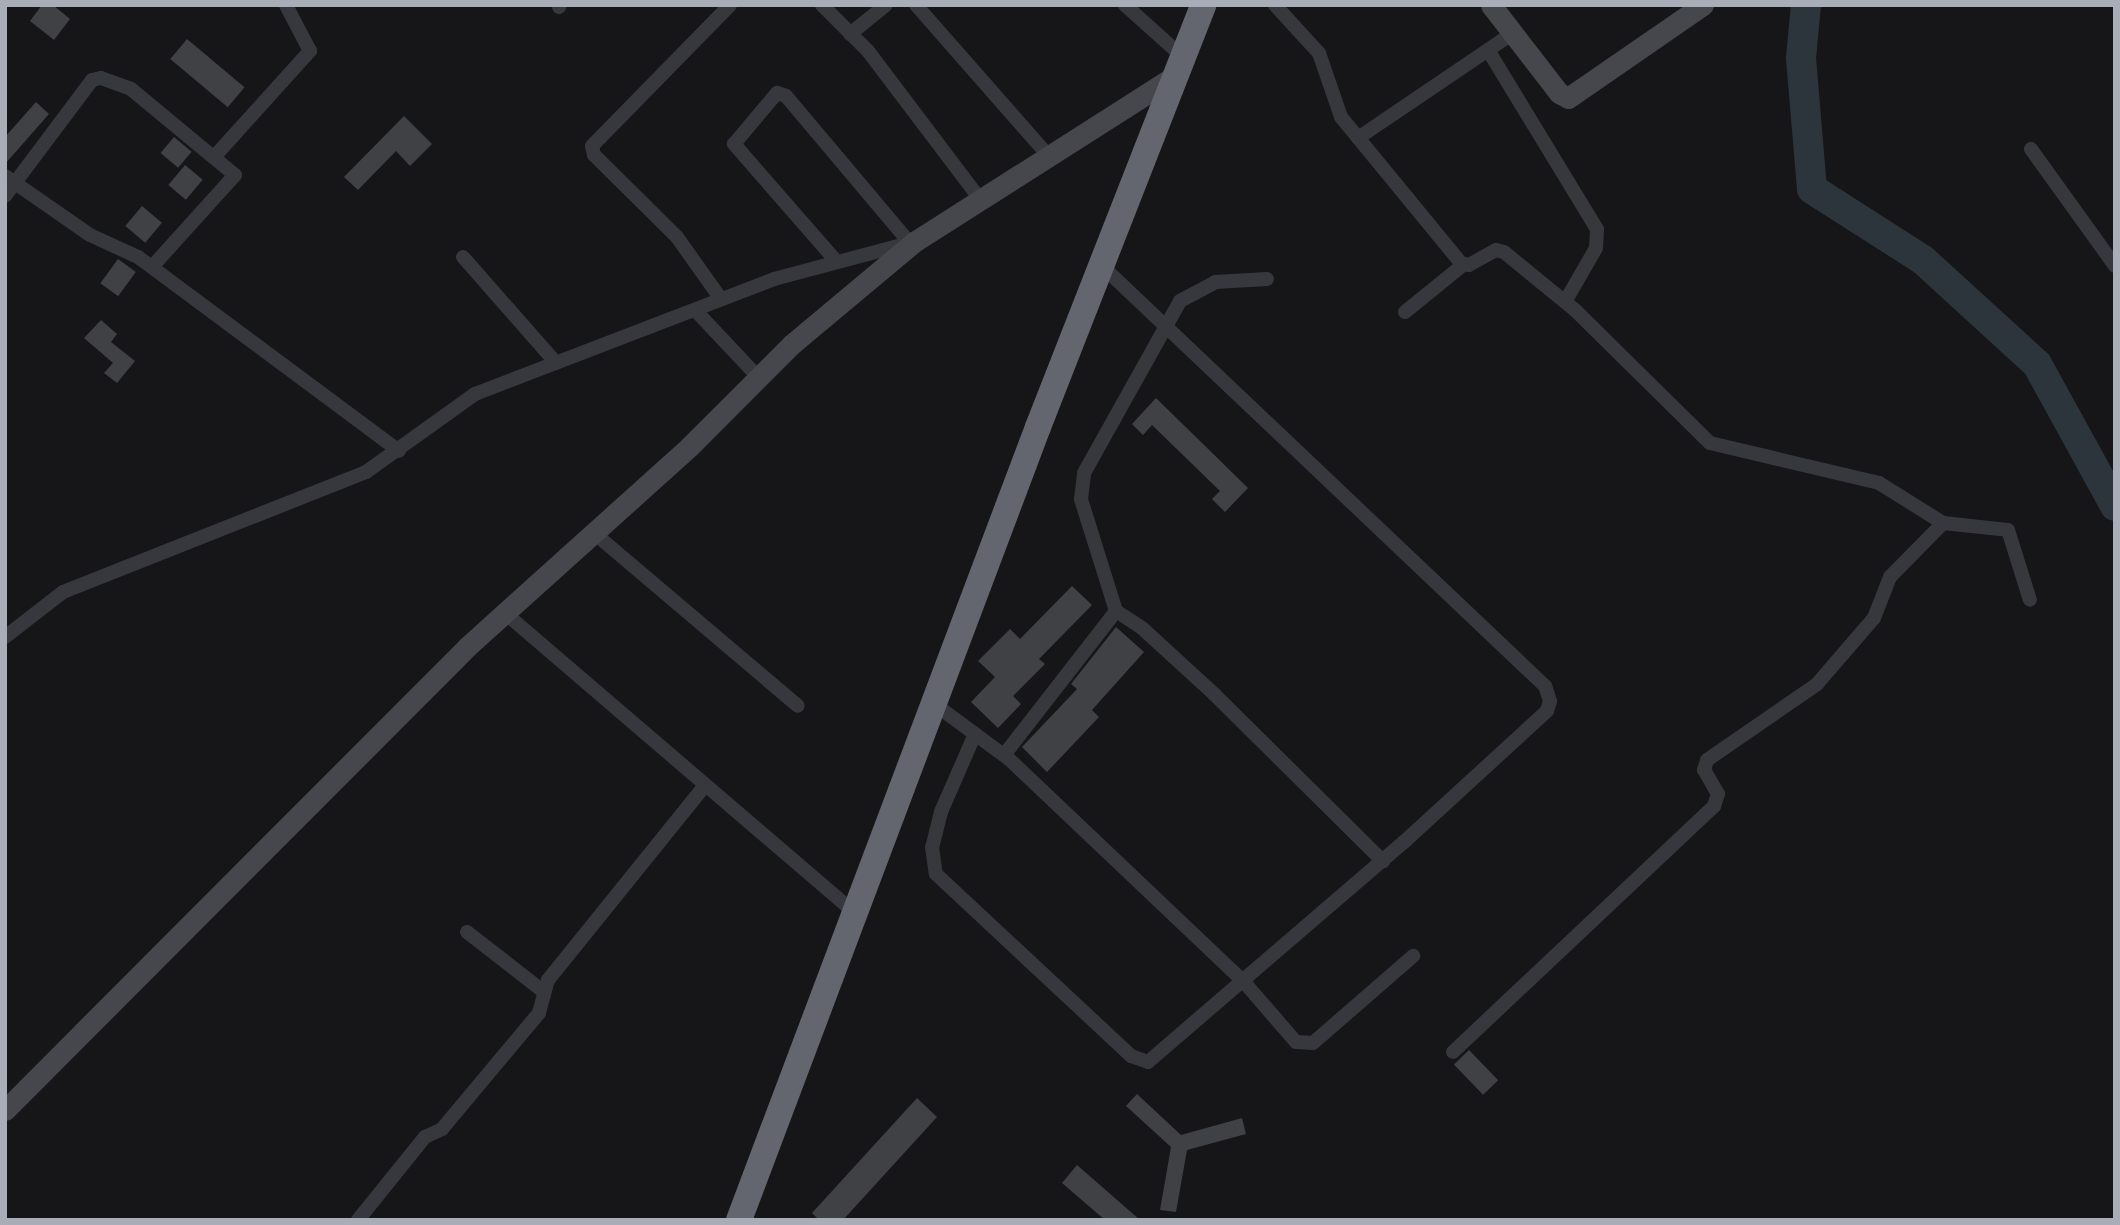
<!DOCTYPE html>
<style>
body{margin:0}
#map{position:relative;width:2120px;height:1225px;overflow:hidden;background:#161618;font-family:"Space Grotesk",sans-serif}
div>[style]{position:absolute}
.river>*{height:30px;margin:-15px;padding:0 15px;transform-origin:15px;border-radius:15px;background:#2c353c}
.building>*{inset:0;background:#404145;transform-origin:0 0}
.street>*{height:14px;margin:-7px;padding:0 7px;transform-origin:7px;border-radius:7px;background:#37383d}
.secondary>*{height:21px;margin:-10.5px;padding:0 10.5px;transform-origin:10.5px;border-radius:10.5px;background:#45474d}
.highway>*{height:26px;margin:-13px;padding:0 13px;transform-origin:13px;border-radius:13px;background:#63666e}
span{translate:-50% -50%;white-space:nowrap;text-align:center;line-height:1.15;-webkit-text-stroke:6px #111113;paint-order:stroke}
.frame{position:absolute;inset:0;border:7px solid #a8adb8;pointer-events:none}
</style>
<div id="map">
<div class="river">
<i style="left:1806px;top:5px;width:53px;rotate:95.4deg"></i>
<i style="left:1801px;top:58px;width:131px;rotate:85.2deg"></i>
<i style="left:1812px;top:189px;width:132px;rotate:32.6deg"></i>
<i style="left:1923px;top:260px;width:154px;rotate:42.4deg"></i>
<i style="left:2037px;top:364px;width:162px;rotate:61.2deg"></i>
</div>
<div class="building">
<i style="clip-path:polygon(42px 5px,53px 5px,70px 19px,54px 40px,30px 21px)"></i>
<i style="left:187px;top:39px;width:75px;height:26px;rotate:40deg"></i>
<i style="clip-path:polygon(36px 102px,49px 114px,5px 164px,5px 137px)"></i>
<i style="clip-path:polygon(404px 116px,432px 144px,410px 166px,396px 151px,358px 190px,344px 177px)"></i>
<i style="left:174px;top:137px;width:23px;height:21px;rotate:40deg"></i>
<i style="left:185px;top:165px;width:23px;height:26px;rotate:40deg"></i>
<i style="left:142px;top:206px;width:26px;height:26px;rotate:40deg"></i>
<i style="left:118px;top:259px;width:22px;height:30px;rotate:36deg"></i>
<i style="clip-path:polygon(101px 320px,117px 334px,111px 342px,135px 361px,117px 383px,104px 373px,113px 363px,84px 338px)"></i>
<i style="clip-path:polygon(1156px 398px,1248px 488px,1225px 512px,1212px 499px,1220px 491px,1152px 425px,1143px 435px,1132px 424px)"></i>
<i style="clip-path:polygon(1072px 586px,1092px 605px,1039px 659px,1045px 664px,1013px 696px,1021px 704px,998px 728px,971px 702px,995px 677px,978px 661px,1010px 629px,1020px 639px)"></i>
<i style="clip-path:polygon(1116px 627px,1144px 652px,1092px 710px,1099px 717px,1047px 772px,1022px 747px,1077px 689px,1071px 684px)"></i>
<i style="left:1469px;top:1050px;width:42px;height:21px;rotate:46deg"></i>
<i style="clip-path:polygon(1137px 1094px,1181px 1135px,1242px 1118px,1246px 1134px,1187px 1150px,1176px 1212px,1160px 1210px,1171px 1147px,1126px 1106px)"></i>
<i style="clip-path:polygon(917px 1098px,937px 1117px,843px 1220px,819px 1220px,812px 1213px)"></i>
<i style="clip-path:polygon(1077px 1165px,1140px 1220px,1105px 1220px,1062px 1183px)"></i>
</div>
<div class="street">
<i style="left:822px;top:5px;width:65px;rotate:45deg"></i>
<i style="left:868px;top:51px;width:186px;rotate:52.9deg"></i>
<i style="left:916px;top:5px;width:200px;rotate:48.7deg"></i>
<i style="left:1125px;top:5px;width:78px;rotate:41.9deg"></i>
<i style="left:1275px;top:5px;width:65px;rotate:47.5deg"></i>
<i style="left:1319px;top:53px;width:68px;rotate:71deg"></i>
<i style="left:1341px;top:117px;width:189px;rotate:50.6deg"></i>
<i style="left:1461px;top:263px;width:8px;rotate:14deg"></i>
<i style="left:1469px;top:265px;width:31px;rotate:-29deg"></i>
<i style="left:1496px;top:250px;width:8px;rotate:14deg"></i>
<i style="left:1504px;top:252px;width:93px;rotate:39.3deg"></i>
<i style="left:1576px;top:311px;width:188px;rotate:44.6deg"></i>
<i style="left:1710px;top:443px;width:174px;rotate:13.3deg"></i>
<i style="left:1879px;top:483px;width:75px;rotate:32deg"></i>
<i style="left:1943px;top:523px;width:65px;rotate:6.1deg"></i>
<i style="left:2008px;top:530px;width:73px;rotate:72.6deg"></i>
<i style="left:559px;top:7px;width:2px;rotate:-63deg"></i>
<i style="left:850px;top:34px;width:46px;rotate:-38.9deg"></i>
<i style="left:1488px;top:50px;width:210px;rotate:58.7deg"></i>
<i style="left:1597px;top:229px;width:19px;rotate:93deg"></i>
<i style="left:1596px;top:248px;width:62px;rotate:119.9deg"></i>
<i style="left:1358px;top:138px;width:187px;rotate:-34.1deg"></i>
<i style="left:2031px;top:149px;width:144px;rotate:54.3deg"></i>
<i style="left:215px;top:156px;width:142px;rotate:-47.9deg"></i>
<i style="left:310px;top:51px;width:52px;rotate:-117.6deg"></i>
<i style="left:5px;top:176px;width:103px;rotate:34.8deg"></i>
<i style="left:90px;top:235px;width:53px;rotate:24.6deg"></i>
<i style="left:138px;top:257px;width:325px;rotate:36.6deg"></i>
<i style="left:5px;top:196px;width:145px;rotate:-53.1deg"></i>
<i style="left:92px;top:80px;width:9px;rotate:-13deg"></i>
<i style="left:101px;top:78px;width:32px;rotate:20deg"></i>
<i style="left:131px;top:89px;width:135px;rotate:39.6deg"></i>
<i style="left:235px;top:175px;width:124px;rotate:132.1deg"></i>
<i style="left:463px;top:257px;width:141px;rotate:48.7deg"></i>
<i style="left:837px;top:262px;width:157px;rotate:-131.1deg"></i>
<i style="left:734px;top:144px;width:67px;rotate:-49.9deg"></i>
<i style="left:777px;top:93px;width:9px;rotate:18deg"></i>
<i style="left:786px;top:96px;width:192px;rotate:49.9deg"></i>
<i style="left:721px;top:299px;width:76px;rotate:-125.4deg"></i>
<i style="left:677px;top:237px;width:117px;rotate:-135.3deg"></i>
<i style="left:594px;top:155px;width:9px;rotate:-103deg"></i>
<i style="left:592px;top:146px;width:197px;rotate:-45.6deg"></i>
<i style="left:695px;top:310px;width:93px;rotate:46.7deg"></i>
<i style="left:1405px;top:312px;width:76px;rotate:-39.1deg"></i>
<i style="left:594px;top:533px;width:267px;rotate:40.3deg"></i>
<i style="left:1116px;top:611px;width:117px;rotate:-107.4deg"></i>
<i style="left:1081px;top:499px;width:26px;rotate:-83deg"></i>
<i style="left:1084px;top:473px;width:197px;rotate:-60.8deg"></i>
<i style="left:1180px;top:301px;width:40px;rotate:-28deg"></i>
<i style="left:1215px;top:282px;width:52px;rotate:-3.3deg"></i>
<i style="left:505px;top:613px;width:458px;rotate:40.6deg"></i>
<i style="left:5px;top:637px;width:73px;rotate:-37.8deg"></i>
<i style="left:63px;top:592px;width:326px;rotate:-21.6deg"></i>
<i style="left:366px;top:472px;width:134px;rotate:-35.6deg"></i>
<i style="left:475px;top:394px;width:320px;rotate:-21deg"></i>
<i style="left:774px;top:279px;width:140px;rotate:-14.9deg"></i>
<i style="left:933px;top:703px;width:94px;rotate:36.4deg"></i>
<i style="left:1009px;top:759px;width:324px;rotate:43.5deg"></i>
<i style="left:1244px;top:982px;width:79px;rotate:49.1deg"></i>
<i style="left:1296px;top:1042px;width:17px;rotate:3deg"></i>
<i style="left:1313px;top:1043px;width:133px;rotate:-41deg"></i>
<i style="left:975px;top:734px;width:85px;rotate:113.6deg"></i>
<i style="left:941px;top:812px;width:36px;rotate:104deg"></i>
<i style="left:932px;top:847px;width:27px;rotate:82deg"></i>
<i style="left:936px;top:874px;width:267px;rotate:43deg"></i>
<i style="left:1131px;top:1056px;width:18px;rotate:19deg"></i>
<i style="left:1148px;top:1062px;width:338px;rotate:-40.7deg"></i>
<i style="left:1404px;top:842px;width:194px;rotate:-42.5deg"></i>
<i style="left:1547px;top:711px;width:10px;rotate:-73deg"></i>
<i style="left:1550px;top:701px;width:16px;rotate:-108deg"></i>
<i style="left:1545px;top:686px;width:612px;rotate:-136.52deg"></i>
<i style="left:1004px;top:755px;width:182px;rotate:-52.1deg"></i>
<i style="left:1116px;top:611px;width:31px;rotate:33deg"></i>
<i style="left:1142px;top:628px;width:98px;rotate:42.5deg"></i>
<i style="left:1214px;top:694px;width:238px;rotate:44.7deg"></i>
<i style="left:467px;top:932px;width:98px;rotate:37.9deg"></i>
<i style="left:1453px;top:1052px;width:359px;rotate:-43.3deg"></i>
<i style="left:1714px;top:806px;width:13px;rotate:-72deg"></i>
<i style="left:1718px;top:794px;width:28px;rotate:-120deg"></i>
<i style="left:1704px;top:770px;width:10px;rotate:-73deg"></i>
<i style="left:1707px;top:760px;width:134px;rotate:-34.6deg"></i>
<i style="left:1817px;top:684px;width:87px;rotate:-49.2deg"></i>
<i style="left:1874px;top:618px;width:44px;rotate:-68.7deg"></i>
<i style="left:1890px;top:577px;width:76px;rotate:-45.5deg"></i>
<i style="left:358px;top:1220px;width:107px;rotate:-51.1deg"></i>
<i style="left:425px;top:1137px;width:19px;rotate:-25deg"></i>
<i style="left:442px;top:1129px;width:151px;rotate:-50.1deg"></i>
<i style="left:539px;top:1013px;width:34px;rotate:-75deg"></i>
<i style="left:548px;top:980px;width:248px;rotate:-51.1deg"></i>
</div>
<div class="secondary">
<i style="left:1491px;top:5px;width:111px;rotate:52.3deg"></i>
<i style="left:1559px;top:93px;width:10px;rotate:29deg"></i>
<i style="left:1568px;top:98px;width:164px;rotate:-34.6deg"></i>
<i style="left:5px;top:1110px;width:655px;rotate:-45.06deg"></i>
<i style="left:468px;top:646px;width:299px;rotate:-42deg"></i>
<i style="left:690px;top:446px;width:144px;rotate:-45deg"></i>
<i style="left:792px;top:344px;width:159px;rotate:-39.9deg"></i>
<i style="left:914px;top:242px;width:311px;rotate:-32.5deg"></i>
</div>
<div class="highway">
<i style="left:739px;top:1220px;width:847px;rotate:-69.34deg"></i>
<i style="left:1038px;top:427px;width:453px;rotate:-68.6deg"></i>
</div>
<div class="frame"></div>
</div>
